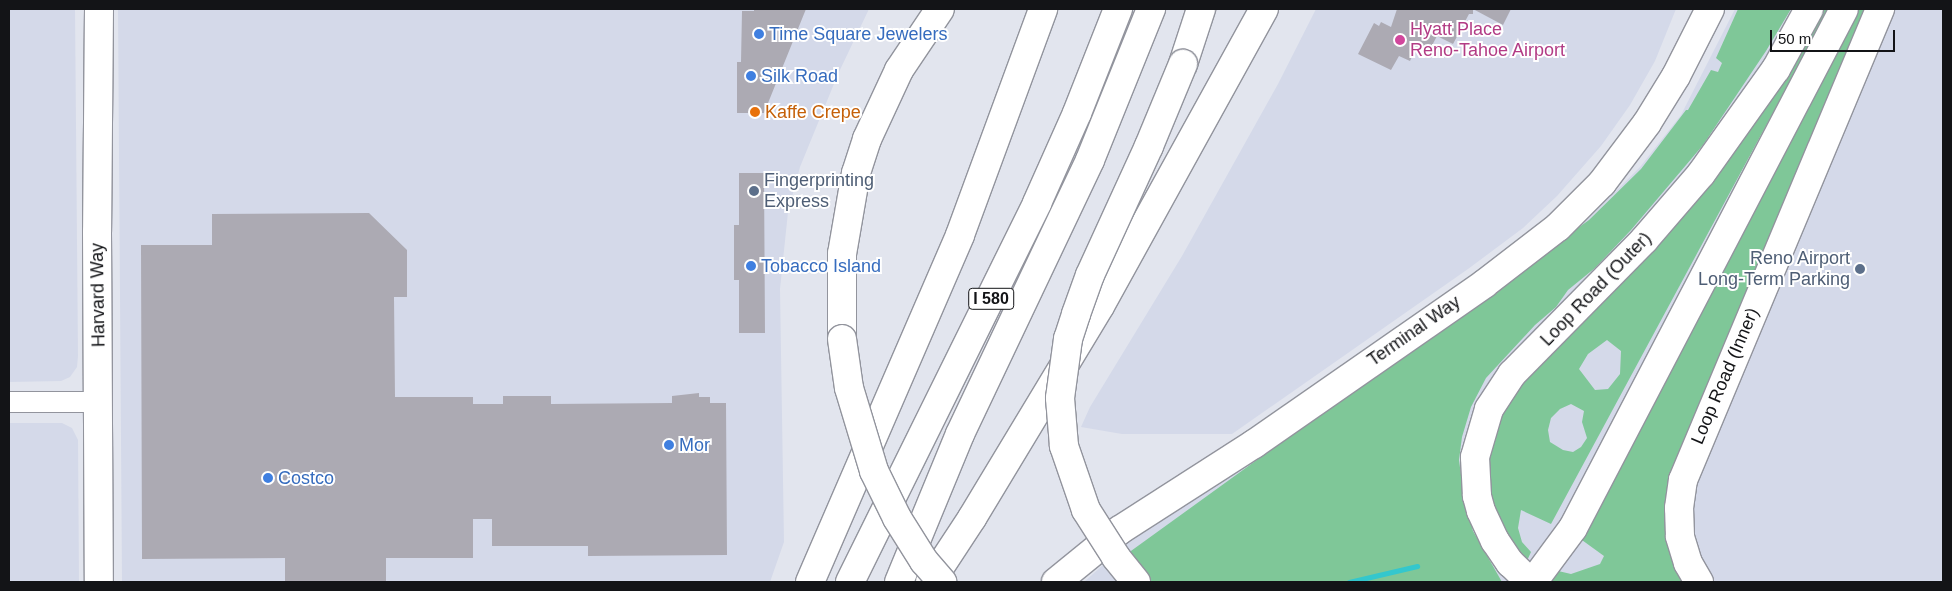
<!DOCTYPE html>
<style>
body{margin:0}
#map{position:relative;width:1952px;height:591px;overflow:hidden;background:#e2e5ee;font-family:Helvetica,sans-serif}
div>[style]{position:absolute}
.built>*{inset:0;background:#d4d9e9}
.green>*{inset:0;background:#7fc798}
.stream>*{height:5px;margin:-2.5px;padding:0 2.5px;transform-origin:2.5px;border-radius:2.5px;background:#34c7cd}
.building>*{inset:0;background:#acaab3}
.roads{filter:drop-shadow(1px 0 #92949d) drop-shadow(-1px 0 #92949d) drop-shadow(0 1px #92949d) drop-shadow(0 -1px #92949d)}
.street>*{height:20px;margin:-10px;padding:0 10px;transform-origin:10px;border-radius:10px;background:#fff}
.secondary>*{height:28px;margin:-14px;padding:0 14px;transform-origin:14px;border-radius:14px;background:#fff}
.highway>*{height:28px;margin:-14px;padding:0 14px;transform-origin:14px;border-radius:14px;background:#fff}
.bridges{filter:drop-shadow(1px 0 #92949d) drop-shadow(-1px 0 #92949d) drop-shadow(0 1px #92949d) drop-shadow(0 -1px #92949d)}
.highway-bridge>*{height:28px;margin:-14px;padding:0 14px;transform-origin:14px;border-radius:14px;background:#fff}
.dots>*{width:14px;height:14px;translate:-50% -50%;box-sizing:border-box;border:2px solid #fff;border-radius:50%}
span{translate:-50% -50%;white-space:nowrap;text-align:center;line-height:1.15;-webkit-text-stroke:4px #fff;paint-order:stroke}
.shield-label span{padding:1px 4px;background:#fff;border:1px solid;border-radius:4px;-webkit-text-stroke-width:0}
.shield-label{font-size:16px;color:#131417;font-weight:700}
.hotel-label{font-size:18px;color:#b23c85}
.left{translate:0 -50%;text-align:left}
.shop-label{font-size:18px;color:#366cbe}
.food-label{font-size:18px;color:#c56008}
.service-label{font-size:18px;color:#4e5e75}
.right{translate:-100% -50%;text-align:right}
.street-label{font-size:18px;color:#131417}
.frame{position:absolute;inset:0;border:10px solid #131417;pointer-events:none}
.scale{position:absolute;left:1770px;top:30px;width:125px;height:22px;box-sizing:border-box;border:2px solid #131417;border-top:0;padding-left:6px;font-size:15px;line-height:18px;white-space:nowrap;color:#131417;-webkit-text-stroke:4px #fff;paint-order:stroke}
</style>
<div id="map">
<div class="built">
<i style="clip-path:polygon(9px 9px,75px 9px,78px 356px,77px 367px,70px 377px,61px 381px,9px 382px)"></i>
<i style="clip-path:polygon(118px 9px,869px 9px,838px 74px,800px 167px,788px 212px,780px 289px,784px 542px,770px 582px,122px 582px)"></i>
<i style="clip-path:polygon(1316px 9px,1676px 9px,1655px 61px,1630px 105px,1601px 146px,1557px 196px,1523px 228px,1468px 269px,1232px 434px,1122px 434px,1081px 427px,1090px 407px,1182px 256px,1278px 84px)"></i>
<i style="clip-path:polygon(1735px 9px,1943px 9px,1943px 582px,1084px 582px,1132px 539px,1447px 329px,1588px 219px,1640px 167px,1681px 115px)"></i>
<i style="clip-path:polygon(9px 423px,62px 423px,72px 428px,78px 440px,79px 582px,9px 582px)"></i>
</div>
<div class="green">
<i style="clip-path:polygon(1738px 9px,1791px 9px,1766px 51px,1703px 145px,1631px 230px,1595px 268px,1568px 290px,1556px 307px,1535px 325px,1486px 378px,1471px 407px,1462px 437px,1459px 460px,1464px 497px,1473px 531px,1502px 582px,1148px 582px,1124px 556px,1589px 220px,1641px 169px,1686px 110px,1688px 110px,1711px 70px,1718px 72px,1722px 63px,1716px 58px)"></i>
<i style="clip-path:polygon(evenodd,1820px 9px,1829px 9px,1551px 524px,1521px 510px,1518px 528px,1522px 542px,1531px 552px,1526px 563px,1501px 534px,1484px 471px,1498px 417px,1512px 393px,1820px 9px,1607px 340px,1621px 351px,1620px 374px,1608px 389px,1595px 390px,1579px 369px,1588px 354px,1607px 340px,1820px 9px,1571px 404px,1584px 411px,1582px 422px,1587px 438px,1581px 447px,1573px 452px,1563px 450px,1550px 442px,1548px 430px,1551px 418px,1560px 409px,1571px 404px)"></i>
<i style="clip-path:polygon(1850px 9px,1871px 9px,1678px 464px,1687px 582px,1551px 582px,1545px 580px,1554px 570px,1571px 574px,1600px 564px,1604px 556px,1575px 535px)"></i>
</div>
<div class="stream">
<i style="left:1349px;top:582px;width:70px;rotate:-13.2deg"></i>
</div>
<div class="building">
<i style="clip-path:polygon(754px 9px,806px 9px,764px 113px,737px 113px,737px 62px,741px 62px,742px 11px,754px 11px)"></i>
<i style="clip-path:polygon(1397px 9px,1511px 9px,1503px 25px,1473px 9px,1473px 14px,1469px 14px,1453px 44px,1437px 36px,1428px 53px,1416px 48px,1410px 61px,1399px 56px,1391px 70px,1358px 54px,1374px 23px,1379px 26px,1381px 22px,1391px 27px)"></i>
<i style="clip-path:polygon(739px 173px,764px 173px,765px 333px,739px 333px,739px 280px,734px 280px,734px 225px,739px 225px)"></i>
<i style="clip-path:polygon(369px 213px,407px 250px,407px 297px,394px 297px,395px 397px,473px 397px,473px 404px,503px 404px,503px 396px,551px 396px,551px 404px,672px 403px,672px 396px,699px 393px,699px 397px,710px 397px,710px 403px,726px 403px,727px 555px,588px 556px,588px 546px,492px 546px,492px 519px,473px 519px,473px 558px,386px 558px,386px 582px,285px 582px,285px 558px,142px 559px,141px 245px,212px 245px,212px 214px)"></i>
</div>
<div class="roads">
<div class="street">
<i style="left:9px;top:402px;width:90px"></i>
</div>
<div class="secondary">
<i style="left:99px;top:9px;width:223px;rotate:90.5deg"></i>
<i style="left:97px;top:232px;width:350px;rotate:89.7deg"></i>
<i style="left:1056px;top:582px;width:82px;rotate:-39.1deg"></i>
<i style="left:1120px;top:530px;width:159px;rotate:-32.7deg"></i>
<i style="left:1254px;top:444px;width:280px;rotate:-34.8deg"></i>
<i style="left:1484px;top:284px;width:93px;rotate:-37.6deg"></i>
<i style="left:1558px;top:227px;width:62px;rotate:-45deg"></i>
<i style="left:1602px;top:183px;width:75px;rotate:-53.1deg"></i>
<i style="left:1647px;top:123px;width:55px;rotate:-58.3deg"></i>
<i style="left:1676px;top:76px;width:75px;rotate:-63.1deg"></i>
<i style="left:1530px;top:582px;width:28px;rotate:-136deg"></i>
<i style="left:1510px;top:563px;width:27px;rotate:-124deg"></i>
<i style="left:1495px;top:541px;width:33px;rotate:-115deg"></i>
<i style="left:1481px;top:511px;width:16px;rotate:-105deg"></i>
<i style="left:1477px;top:496px;width:39px;rotate:-93deg"></i>
<i style="left:1475px;top:457px;width:50px;rotate:-73.7deg"></i>
<i style="left:1489px;top:409px;width:42px;rotate:-56.7deg"></i>
<i style="left:1512px;top:374px;width:188px;rotate:-45.4deg"></i>
<i style="left:1644px;top:240px;width:87px;rotate:-49.2deg"></i>
<i style="left:1701px;top:174px;width:129px;rotate:-54.5deg"></i>
<i style="left:1776px;top:69px;width:68px;rotate:-61.2deg"></i>
<i style="left:1699px;top:582px;width:22px;rotate:-120deg"></i>
<i style="left:1688px;top:563px;width:28px;rotate:-107deg"></i>
<i style="left:1680px;top:536px;width:28px;rotate:-92deg"></i>
<i style="left:1679px;top:508px;width:28px;rotate:-82deg"></i>
<i style="left:1683px;top:480px;width:511px;rotate:-67.3deg"></i>
</div>
<div class="highway">
<i style="left:1183px;top:64px;width:58px;rotate:-71.9deg"></i>
<i style="left:842px;top:339px;width:85px;rotate:-90deg"></i>
<i style="left:842px;top:254px;width:82px;rotate:-80.2deg"></i>
<i style="left:856px;top:173px;width:36px;rotate:-72deg"></i>
<i style="left:867px;top:139px;width:76px;rotate:-65.1deg"></i>
<i style="left:899px;top:70px;width:73px;rotate:-56.1deg"></i>
<i style="left:810px;top:582px;width:378px;rotate:-66.6deg"></i>
<i style="left:960px;top:235px;width:241px;rotate:-69.8deg"></i>
<i style="left:850px;top:582px;width:423px;rotate:-63.7deg"></i>
<i style="left:1037px;top:203px;width:98px;rotate:-66deg"></i>
<i style="left:1077px;top:113px;width:112px;rotate:-68.5deg"></i>
<i style="left:899px;top:582px;width:160px;rotate:-67.6deg"></i>
<i style="left:960px;top:434px;width:303px;rotate:-64.6deg"></i>
<i style="left:1090px;top:160px;width:163px;rotate:-68deg"></i>
<i style="left:930px;top:582px;width:77px;rotate:-56.7deg"></i>
<i style="left:972px;top:518px;width:248px;rotate:-58.9deg"></i>
<i style="left:1100px;top:306px;width:339px;rotate:-61.1deg"></i>
<i style="left:1533px;top:582px;width:67px;rotate:-53.5deg"></i>
<i style="left:1573px;top:528px;width:585px;rotate:-62.43deg"></i>
</div>
</div>
<div class="bridges">
<div class="highway-bridge">
<i style="left:842px;top:339px;width:49px;rotate:81.9deg"></i>
<i style="left:849px;top:388px;width:87px;rotate:73.2deg"></i>
<i style="left:874px;top:471px;width:52px;rotate:63.9deg"></i>
<i style="left:897px;top:518px;width:51px;rotate:57.9deg"></i>
<i style="left:924px;top:561px;width:28px;rotate:49deg"></i>
<i style="left:1136px;top:582px;width:32px;rotate:-129deg"></i>
<i style="left:1116px;top:557px;width:56px;rotate:-122.6deg"></i>
<i style="left:1086px;top:510px;width:68px;rotate:-109deg"></i>
<i style="left:1064px;top:446px;width:48px;rotate:-94.8deg"></i>
<i style="left:1060px;top:398px;width:60px;rotate:-82.3deg"></i>
<i style="left:1068px;top:339px;width:26px;rotate:-72deg"></i>
<i style="left:1076px;top:314px;width:41px;rotate:-70.3deg"></i>
<i style="left:1090px;top:275px;width:142px;rotate:-65.4deg"></i>
<i style="left:1149px;top:146px;width:89px;rotate:-67.5deg"></i>
</div>
</div>
<div class="dots">
<i style="left:759px;top:34px;background:#3f7fe0"></i>
<i style="left:1400px;top:40px;background:#d1479c"></i>
<i style="left:751px;top:76px;background:#3f7fe0"></i>
<i style="left:755px;top:112px;background:#e8710a"></i>
<i style="left:754px;top:191px;background:#5c6f8a"></i>
<i style="left:751px;top:266px;background:#3f7fe0"></i>
<i style="left:1860px;top:269px;background:#5c6f8a"></i>
<i style="left:669px;top:445px;background:#3f7fe0"></i>
<i style="left:268px;top:478px;background:#3f7fe0"></i>
</div>
<div class="shield-label">
<span style="left:991px;top:299px">I 580</span>
</div>
<div class="hotel-label">
<span class="left" style="left:1410px;top:40px">Hyatt Place<br>Reno-Tahoe Airport</span>
</div>
<div class="shop-label">
<span class="left" style="left:769px;top:34px">Time Square Jewelers</span>
<span class="left" style="left:761px;top:76px">Silk Road</span>
<span class="left" style="left:761px;top:266px">Tobacco Island</span>
<span class="left" style="left:679px;top:445px">Mor</span>
<span class="left" style="left:278px;top:478px">Costco</span>
</div>
<div class="food-label">
<span class="left" style="left:765px;top:112px">Kaffe Crepe</span>
</div>
<div class="service-label">
<span class="left" style="left:764px;top:191px">Fingerprinting<br>Express</span>
<span class="right" style="left:1850px;top:269px">Reno Airport<br>Long-Term Parking</span>
</div>
<div class="street-label">
<span style="left:1596px;top:289px;rotate:-46deg">Loop Road (Outer)</span>
<span style="left:98px;top:295px;rotate:-91deg">Harvard Way</span>
<span style="left:1414px;top:331px;rotate:-35deg">Terminal Way</span>
<span style="left:1725px;top:376px;rotate:-67deg">Loop Road (Inner)</span>
</div>
<div class="frame"></div>
<div class="scale">50 m</div>
</div>
